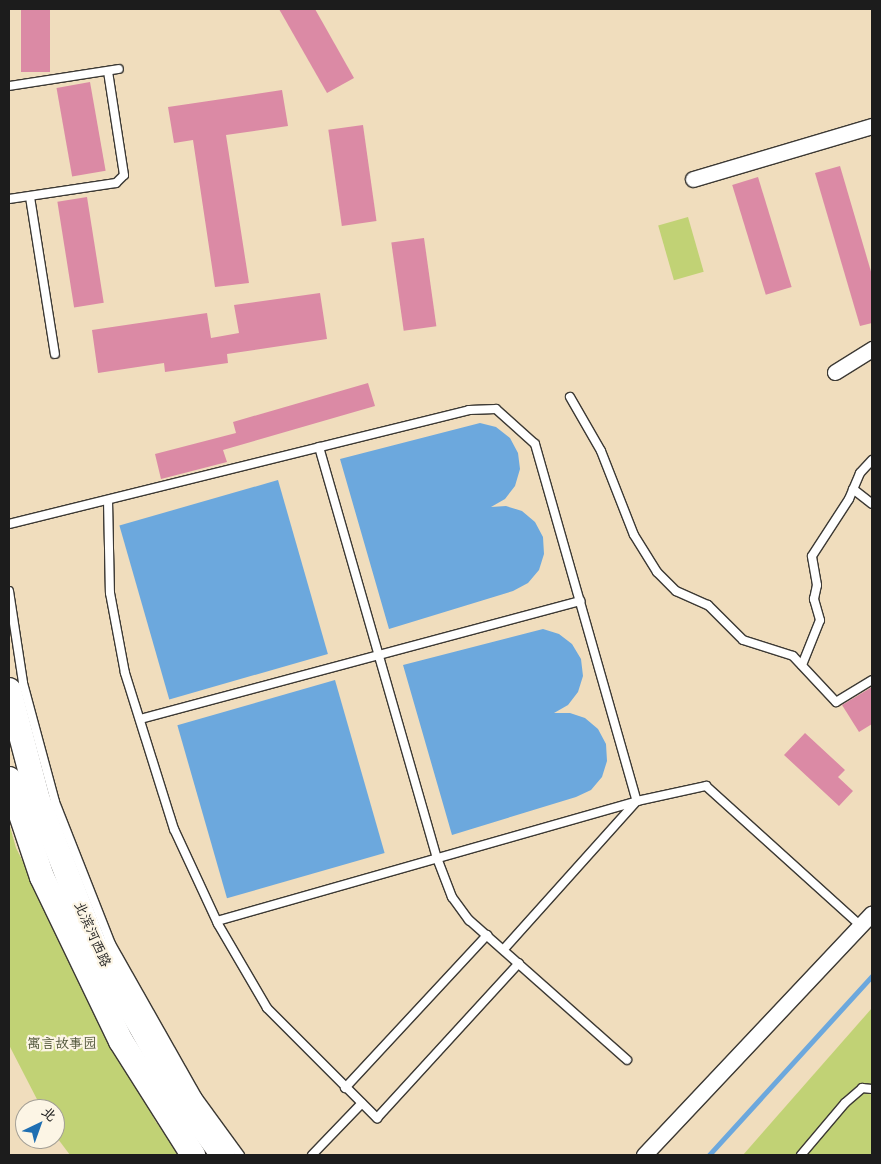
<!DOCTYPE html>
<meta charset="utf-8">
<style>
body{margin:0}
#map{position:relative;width:881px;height:1164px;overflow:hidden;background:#f0ddbd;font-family:"Playpen Sans","LXGW WenKai TC",sans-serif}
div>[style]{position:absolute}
.green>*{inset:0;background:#c1d275;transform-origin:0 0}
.water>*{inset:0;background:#6ca8dd;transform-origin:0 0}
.stream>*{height:4.5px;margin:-2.25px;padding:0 2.25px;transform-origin:2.25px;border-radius:2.25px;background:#6ca8dd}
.building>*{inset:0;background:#db8aa5;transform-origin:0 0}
.roads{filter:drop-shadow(1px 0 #3c3934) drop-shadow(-1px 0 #3c3934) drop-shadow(0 1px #3c3934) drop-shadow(0 -1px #3c3934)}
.lane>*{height:8px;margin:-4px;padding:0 4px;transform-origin:4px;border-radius:4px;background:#fff}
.street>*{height:15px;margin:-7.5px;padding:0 7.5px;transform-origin:7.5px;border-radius:7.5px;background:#fff}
.primary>*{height:24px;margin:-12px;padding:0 12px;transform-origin:12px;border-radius:12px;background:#fff}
span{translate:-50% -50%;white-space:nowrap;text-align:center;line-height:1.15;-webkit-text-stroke:4.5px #fcf5e5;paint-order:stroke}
.street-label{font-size:14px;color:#1c1c1c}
.park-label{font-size:14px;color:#4e5337}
.frame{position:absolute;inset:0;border:10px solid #1c1c1c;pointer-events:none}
.north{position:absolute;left:15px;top:1099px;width:50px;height:50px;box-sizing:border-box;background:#fcf5e5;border:1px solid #a29e95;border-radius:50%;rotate:42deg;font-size:14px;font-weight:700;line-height:20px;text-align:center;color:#1c1c1c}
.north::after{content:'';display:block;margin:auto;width:18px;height:22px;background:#1f6fb2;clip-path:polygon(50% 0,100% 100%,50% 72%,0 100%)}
</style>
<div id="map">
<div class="green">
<i style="left:688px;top:217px;width:57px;height:31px;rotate:74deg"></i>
<i style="clip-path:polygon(9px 823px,16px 848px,156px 1122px,182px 1155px,70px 1155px,55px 1135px,55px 1109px,42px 1109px,9px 1045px)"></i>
<i style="clip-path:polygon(872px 1008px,872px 1155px,743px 1155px)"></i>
</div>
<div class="water">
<i style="clip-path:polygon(480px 423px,496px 427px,510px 438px,518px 453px,520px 469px,515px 486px,505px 499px,491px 507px,506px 506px,522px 511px,535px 522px,543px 537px,544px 554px,539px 570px,528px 583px,513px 591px,389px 629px,340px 459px)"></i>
<i style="left:278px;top:480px;width:181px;height:165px;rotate:74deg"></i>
<i style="clip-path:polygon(543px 629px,559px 634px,572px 644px,581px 659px,583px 676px,578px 692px,568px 705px,554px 713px,570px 713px,585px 718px,598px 729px,606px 744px,607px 761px,602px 777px,591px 790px,576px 797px,452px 835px,403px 665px)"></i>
<i style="left:335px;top:680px;width:180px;height:164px;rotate:74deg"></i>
</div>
<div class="stream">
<i style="left:709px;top:1155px;width:242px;rotate:-47.7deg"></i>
</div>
<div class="building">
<i style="left:21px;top:9px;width:29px;height:63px"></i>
<i style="clip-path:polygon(279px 9px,315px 9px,354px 78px,327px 93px)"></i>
<i style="left:90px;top:82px;width:90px;height:34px;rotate:80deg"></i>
<i style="clip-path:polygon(282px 90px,288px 126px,226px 135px,249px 283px,215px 287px,193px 140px,174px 143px,168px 107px)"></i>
<i style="left:363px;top:125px;width:97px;height:35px;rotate:82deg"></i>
<i style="clip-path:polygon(840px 166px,872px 275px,872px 323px,860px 326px,815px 173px)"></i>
<i style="left:758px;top:177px;width:115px;height:27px;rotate:73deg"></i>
<i style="left:87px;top:197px;width:107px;height:30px;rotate:81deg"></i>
<i style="left:424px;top:238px;width:89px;height:33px;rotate:82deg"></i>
<i style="clip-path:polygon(320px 293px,327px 339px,227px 354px,228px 363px,165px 372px,164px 363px,98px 373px,92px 330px,207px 313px,211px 338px,239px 333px,234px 305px)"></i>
<i style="clip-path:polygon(368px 383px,375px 406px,223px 450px,227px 462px,161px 479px,155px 454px,236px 433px,233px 422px)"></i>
<i style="clip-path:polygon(872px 687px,872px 724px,859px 732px,842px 705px)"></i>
<i style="clip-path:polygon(805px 733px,845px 770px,838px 777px,853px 791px,839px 806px,784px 755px)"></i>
</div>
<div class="roads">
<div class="lane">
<i style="left:9px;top:86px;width:111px;rotate:-8.8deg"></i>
<i style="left:30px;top:197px;width:159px;rotate:81deg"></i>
<i style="left:9px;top:199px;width:108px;rotate:-8.5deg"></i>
<i style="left:116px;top:183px;width:11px;rotate:-45deg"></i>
<i style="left:124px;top:175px;width:104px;rotate:-98.8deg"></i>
<i style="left:570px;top:397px;width:62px;rotate:60.1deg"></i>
<i style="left:601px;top:451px;width:90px;rotate:68.6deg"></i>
<i style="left:634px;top:535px;width:44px;rotate:58.1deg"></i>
<i style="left:657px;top:572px;width:27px;rotate:45deg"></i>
<i style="left:676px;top:591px;width:35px;rotate:24deg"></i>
<i style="left:708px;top:605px;width:49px;rotate:45deg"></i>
<i style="left:743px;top:640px;width:52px;rotate:17.7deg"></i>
<i style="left:793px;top:656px;width:63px;rotate:46.9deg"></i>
<i style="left:836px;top:702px;width:42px;rotate:-31.4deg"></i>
<i style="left:319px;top:447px;width:428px;rotate:74deg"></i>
<i style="left:437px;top:858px;width:42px;rotate:69deg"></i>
<i style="left:452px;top:897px;width:29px;rotate:54deg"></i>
<i style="left:469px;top:920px;width:211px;rotate:41.5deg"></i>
<i style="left:853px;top:489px;width:24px;rotate:38deg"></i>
<i style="left:108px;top:500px;width:93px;rotate:88.8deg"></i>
<i style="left:110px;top:593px;width:81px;rotate:79.4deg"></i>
<i style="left:125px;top:673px;width:164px;rotate:72.6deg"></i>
<i style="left:174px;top:829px;width:105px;rotate:65.1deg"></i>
<i style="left:218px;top:924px;width:97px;rotate:59.7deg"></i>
<i style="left:267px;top:1008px;width:156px;rotate:45deg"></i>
<i style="left:377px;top:1118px;width:210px;rotate:-47.5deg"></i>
<i style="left:9px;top:524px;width:474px;rotate:-13.9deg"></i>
<i style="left:469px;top:410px;width:27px;rotate:-2deg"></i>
<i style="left:496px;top:409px;width:52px;rotate:41.9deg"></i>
<i style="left:535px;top:444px;width:371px;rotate:74.1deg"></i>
<i style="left:9px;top:591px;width:93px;rotate:81.3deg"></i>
<i style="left:23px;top:683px;width:123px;rotate:74.9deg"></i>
<i style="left:55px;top:802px;width:153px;rotate:68.5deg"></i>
<i style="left:111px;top:944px;width:175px;rotate:60.5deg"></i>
<i style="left:197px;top:1096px;width:73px;rotate:53.9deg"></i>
<i style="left:802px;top:665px;width:48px;rotate:-68.2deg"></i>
<i style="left:820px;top:620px;width:22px;rotate:-106deg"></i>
<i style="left:814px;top:599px;width:14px;rotate:-78deg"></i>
<i style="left:817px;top:585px;width:29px;rotate:-100deg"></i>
<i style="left:812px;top:556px;width:68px;rotate:-57deg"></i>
<i style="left:849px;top:499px;width:28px;rotate:-67deg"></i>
<i style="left:860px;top:473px;width:18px;rotate:-47deg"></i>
<i style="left:140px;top:719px;width:456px;rotate:-15deg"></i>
<i style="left:217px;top:921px;width:437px;rotate:-15.9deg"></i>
<i style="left:637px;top:801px;width:71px;rotate:-12.3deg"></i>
<i style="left:706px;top:786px;width:209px;rotate:42.1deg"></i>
<i style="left:504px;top:949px;width:199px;rotate:-48.1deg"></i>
<i style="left:345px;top:1088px;width:209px;rotate:-47.1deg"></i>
<i style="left:312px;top:1155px;width:72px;rotate:-46.1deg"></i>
<i style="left:801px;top:1155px;width:68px;rotate:-49.8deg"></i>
<i style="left:845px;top:1103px;width:23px;rotate:-41deg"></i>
<i style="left:862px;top:1088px;width:10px;rotate:6deg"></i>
</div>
<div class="street">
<i style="left:693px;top:179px;width:187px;rotate:-16.5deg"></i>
<i style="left:835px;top:372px;width:44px;rotate:-31.9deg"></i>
<i style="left:644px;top:1155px;width:332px;rotate:-46.7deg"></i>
</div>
<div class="primary">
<i style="left:9px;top:690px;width:114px;rotate:75.2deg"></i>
<i style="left:38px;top:800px;width:157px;rotate:68.7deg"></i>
<i style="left:95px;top:946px;width:178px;rotate:60.4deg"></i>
<i style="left:183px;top:1101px;width:67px;rotate:53.5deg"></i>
<i style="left:9px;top:779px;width:103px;rotate:71.4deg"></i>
<i style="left:42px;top:877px;width:182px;rotate:64.3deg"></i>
<i style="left:121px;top:1041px;width:135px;rotate:57.7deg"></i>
</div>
</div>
<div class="street-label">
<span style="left:93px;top:934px;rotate:66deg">北滨河西路</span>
</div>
<div class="park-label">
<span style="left:62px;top:1043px">寓言故事园</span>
</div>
<div class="frame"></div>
<div class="north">北</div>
</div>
